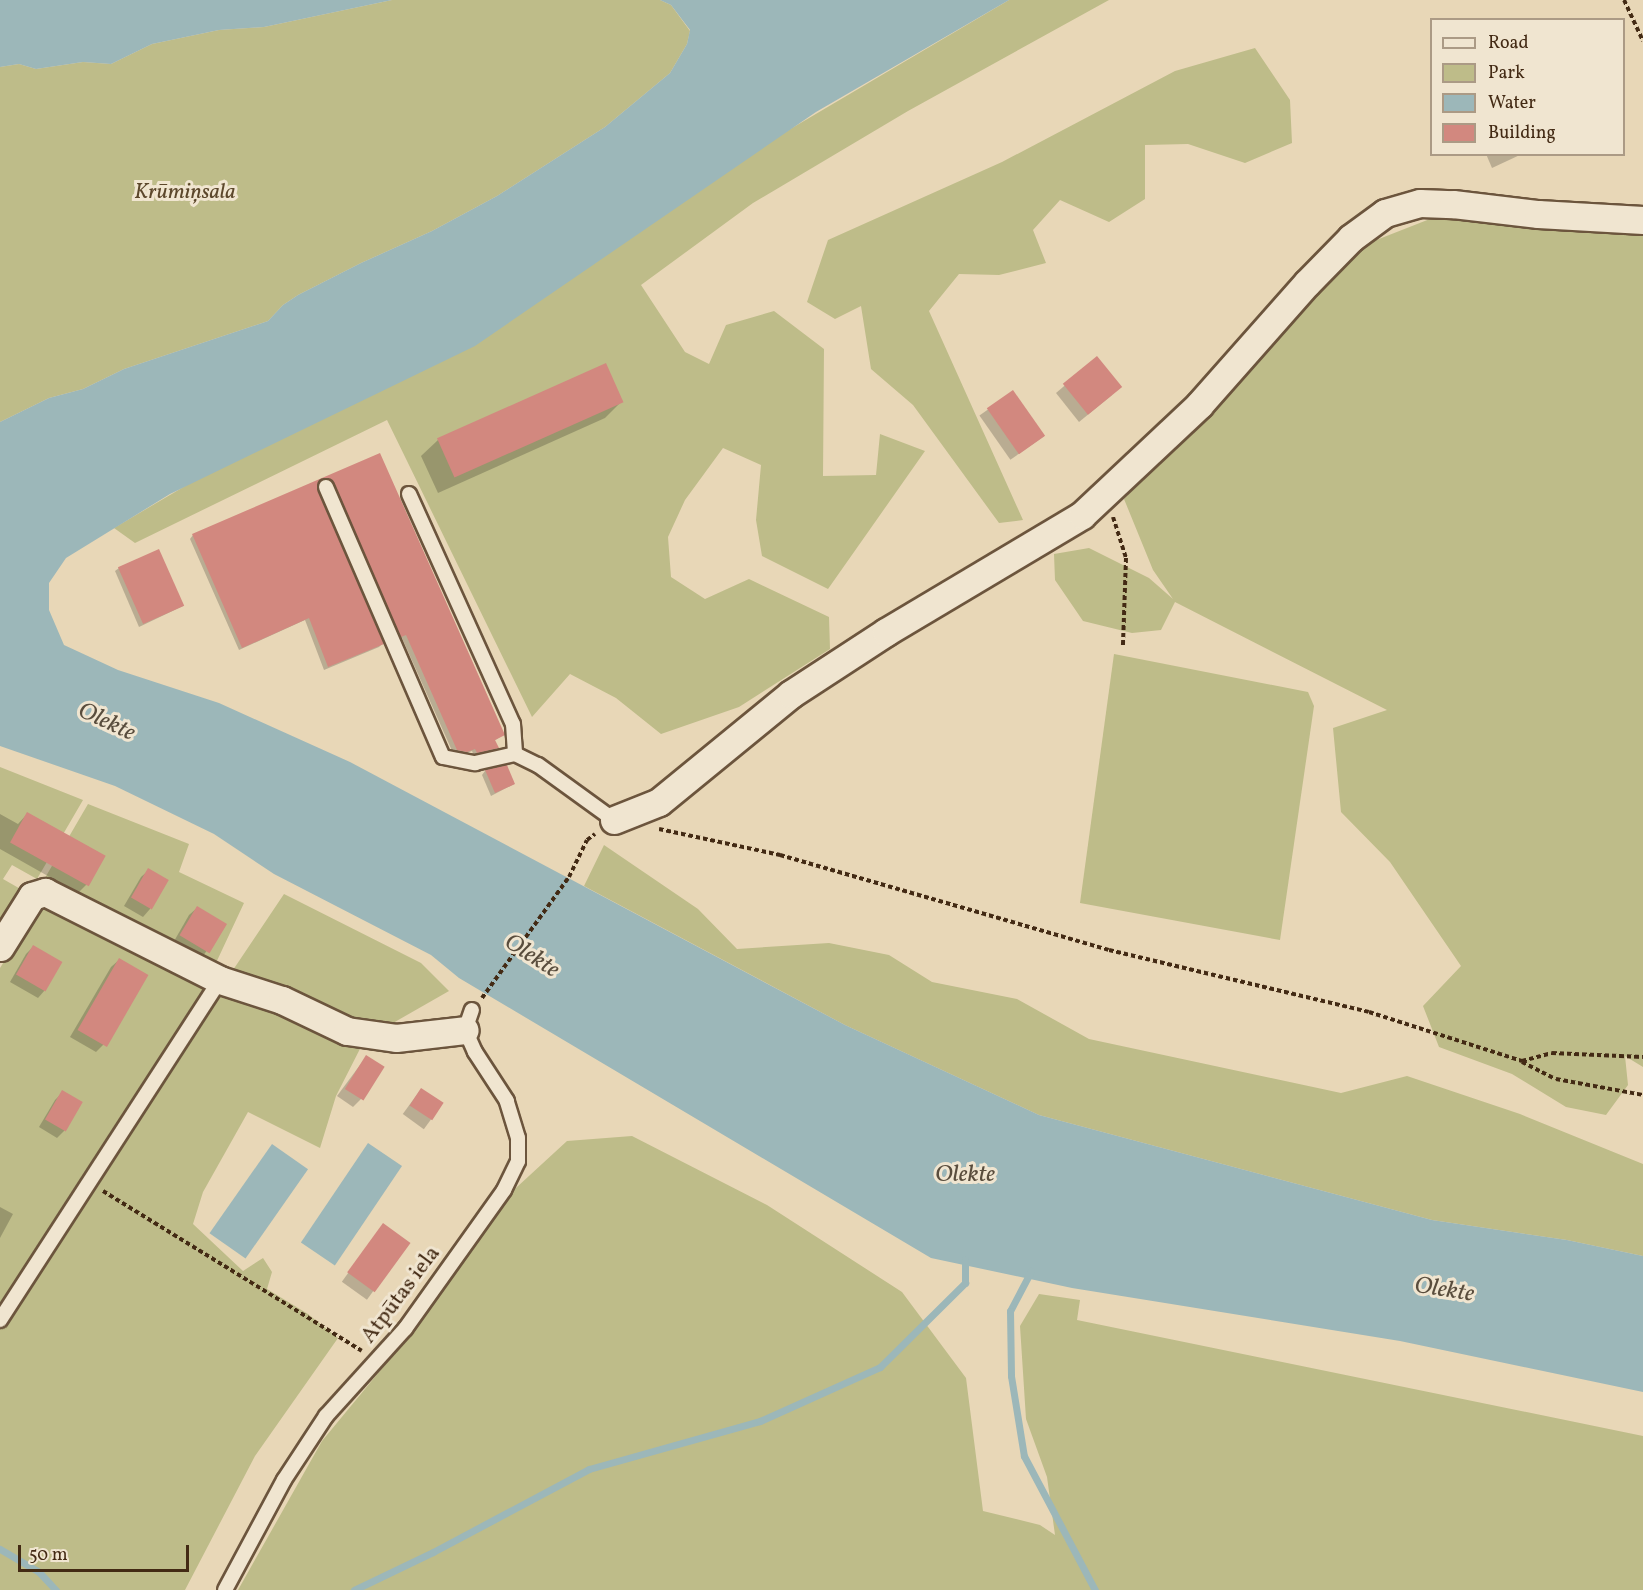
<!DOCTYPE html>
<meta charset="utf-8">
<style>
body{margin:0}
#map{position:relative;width:1643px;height:1590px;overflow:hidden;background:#e8d7b7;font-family:Vollkorn,serif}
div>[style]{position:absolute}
.green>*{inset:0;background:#bebc89}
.water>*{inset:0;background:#9cb7b9;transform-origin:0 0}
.shadow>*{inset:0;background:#0003;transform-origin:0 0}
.stream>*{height:7px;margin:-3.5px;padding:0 3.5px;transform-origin:3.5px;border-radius:3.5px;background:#9cb7b9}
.building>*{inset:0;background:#d2887f;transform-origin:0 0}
.path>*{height:4px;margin-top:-2px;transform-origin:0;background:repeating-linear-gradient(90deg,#432a14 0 4.5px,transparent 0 7.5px)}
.roads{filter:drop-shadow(2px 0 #6c553d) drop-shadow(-2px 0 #6c553d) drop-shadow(0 2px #6c553d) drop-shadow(0 -2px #6c553d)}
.service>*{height:14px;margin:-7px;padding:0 7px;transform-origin:7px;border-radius:7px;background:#f0e5d0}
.minor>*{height:27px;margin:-13.5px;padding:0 13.5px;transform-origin:13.5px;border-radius:13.5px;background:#f0e5d0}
span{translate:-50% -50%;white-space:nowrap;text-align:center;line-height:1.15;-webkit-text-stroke:6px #f0e5d0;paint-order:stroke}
.park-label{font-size:22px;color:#5c472b;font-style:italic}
.street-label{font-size:22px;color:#432a14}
.water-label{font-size:24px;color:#594d3d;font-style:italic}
.legend{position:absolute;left:1430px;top:18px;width:195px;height:138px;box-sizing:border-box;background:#f0e5d0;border:2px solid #ab9a85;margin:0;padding:8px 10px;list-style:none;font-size:18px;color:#432a14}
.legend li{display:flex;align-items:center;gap:12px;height:30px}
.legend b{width:30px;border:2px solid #ab9a85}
.scale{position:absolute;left:18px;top:1545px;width:171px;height:27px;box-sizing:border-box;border:3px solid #432a14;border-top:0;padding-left:8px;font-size:18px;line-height:21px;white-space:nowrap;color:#432a14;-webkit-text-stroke:4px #f0e5d0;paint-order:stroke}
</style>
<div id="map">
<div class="green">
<i style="clip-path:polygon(392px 0,660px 0,671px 5px,690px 31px,687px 44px,670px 73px,605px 127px,497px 196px,432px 231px,361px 263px,298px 295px,283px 305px,268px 321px,124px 369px,83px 389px,49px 398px,0 422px,0 67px,19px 64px,36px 69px,83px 62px,111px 64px,152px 44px,219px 30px,264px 27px)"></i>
<i style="clip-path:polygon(1009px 0,1109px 0,908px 111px,753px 203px,641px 285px,685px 352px,709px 364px,726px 325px,774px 311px,824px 349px,823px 476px,876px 475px,880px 434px,925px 451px,828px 589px,762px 556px,756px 520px,761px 465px,723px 448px,685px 500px,668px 537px,671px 577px,705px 599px,749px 579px,829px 617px,830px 649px,739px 707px,661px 734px,616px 698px,570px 674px,532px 717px,387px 420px,135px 543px,114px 528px)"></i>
<i style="clip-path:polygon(1255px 48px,1290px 100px,1292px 143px,1245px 163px,1188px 144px,1145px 145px,1145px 199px,1109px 222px,1060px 200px,1033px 230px,1046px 263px,999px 275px,959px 274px,929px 311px,1023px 520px,999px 523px,913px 405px,871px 369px,861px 306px,835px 319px,807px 302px,828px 240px,1002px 162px,1175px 71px)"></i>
<i style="clip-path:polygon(1435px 217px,1643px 229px,1643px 1067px,1625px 1056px,1628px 1085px,1606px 1115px,1566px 1107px,1512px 1074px,1439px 1047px,1423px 1006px,1461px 966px,1390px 862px,1341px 812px,1333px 728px,1387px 710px,1175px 602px,1161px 630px,1132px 633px,1083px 621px,1055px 580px,1054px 554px,1089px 548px,1149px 578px,1173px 599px,1153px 570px,1124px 499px,1356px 248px)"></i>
<i style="clip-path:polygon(1114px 654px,1308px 692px,1314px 706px,1280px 940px,1080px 903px)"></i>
<i style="clip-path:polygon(0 767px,83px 800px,37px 879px,12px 865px,3px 879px,24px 891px,0 930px)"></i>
<i style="clip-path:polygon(88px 804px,189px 844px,179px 872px,244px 903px,215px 965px,42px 883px)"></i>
<i style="clip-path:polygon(604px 845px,698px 909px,737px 949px,829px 943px,889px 955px,932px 982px,1017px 999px,1089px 1039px,1341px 1093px,1407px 1076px,1520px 1114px,1643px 1164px,1643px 1256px,1567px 1240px,1432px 1220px,1039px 1115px,845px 1025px,584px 886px)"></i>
<i style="clip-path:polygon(284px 894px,421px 963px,449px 991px,365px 1039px,336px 1096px,320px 1148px,248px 1112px,203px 1192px,193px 1224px,243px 1271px,263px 1258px,272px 1272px,267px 1289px,308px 1314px,338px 1338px,255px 1456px,185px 1590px,0 1590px,0 1317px)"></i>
<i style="clip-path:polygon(41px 902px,208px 982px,0 1304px,0 968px)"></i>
<i style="clip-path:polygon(632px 1136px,767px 1205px,902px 1292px,966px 1378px,983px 1511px,1040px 1525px,1055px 1535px,1047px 1477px,1026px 1419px,1020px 1326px,1039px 1294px,1080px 1300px,1077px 1320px,1643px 1436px,1643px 1590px,238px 1590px,322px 1441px,422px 1320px,506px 1197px,567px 1141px)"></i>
</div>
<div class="water">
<i style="clip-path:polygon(0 0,392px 0,264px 27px,219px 30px,152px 44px,111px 64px,83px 62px,36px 69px,19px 64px,0 67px)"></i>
<i style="clip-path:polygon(660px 0,1009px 0,816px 112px,475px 346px,170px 494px,66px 558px,49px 583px,49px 610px,64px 645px,118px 670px,219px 703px,350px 762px,845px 1025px,1039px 1115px,1432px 1220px,1567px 1240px,1643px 1256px,1643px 1392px,1400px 1341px,1072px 1288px,931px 1258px,459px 978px,431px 955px,274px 874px,214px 834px,115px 786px,0 746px,0 422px,49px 398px,83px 389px,124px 369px,268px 321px,283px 305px,298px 295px,361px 263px,432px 231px,497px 196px,605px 127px,670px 73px,687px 44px,690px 30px,671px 5px)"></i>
<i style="left:368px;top:1143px;width:41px;height:120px;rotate:34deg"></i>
<i style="left:272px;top:1144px;width:44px;height:109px;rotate:35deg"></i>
</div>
<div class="shadow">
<i style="clip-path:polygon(1486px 154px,1522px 154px,1492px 168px)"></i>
<i style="clip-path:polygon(1097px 358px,1112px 395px,1079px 422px,1056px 393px)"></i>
<i style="clip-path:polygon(606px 365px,621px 402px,605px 418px,438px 493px,421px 456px,438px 440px)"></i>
<i style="left:1013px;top:392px;width:54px;height:41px;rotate:55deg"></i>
<i style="clip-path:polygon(379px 455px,503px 735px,494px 741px,497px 748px,494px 751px,474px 756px,472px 751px,462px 755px,453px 753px,402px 638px,397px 640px,327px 482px,318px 481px,316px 491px,382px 644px,379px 647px,324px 670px,305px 620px,239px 650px,190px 539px,193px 535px)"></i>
<i style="clip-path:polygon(119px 568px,183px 606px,139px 627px,115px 571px)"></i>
<i style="clip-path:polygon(506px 767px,514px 784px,491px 796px,482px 775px,485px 771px)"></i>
<i style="clip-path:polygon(0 814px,18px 824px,27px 814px,103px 857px,86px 885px,78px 893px,0 849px)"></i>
<i style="clip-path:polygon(149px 870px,150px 909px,143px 917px,124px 906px,141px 877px)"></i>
<i style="clip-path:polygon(197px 908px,225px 924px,201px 959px,173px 943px,189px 915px)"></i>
<i style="clip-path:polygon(34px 946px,45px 990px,38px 998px,10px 982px,26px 954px)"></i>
<i style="clip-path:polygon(119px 960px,146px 975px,104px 1044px,96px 1052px,70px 1037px,111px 967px)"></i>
<i style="clip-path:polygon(366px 1057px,361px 1099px,353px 1107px,337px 1096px)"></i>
<i style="left:421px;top:1089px;width:26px;height:31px;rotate:36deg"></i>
<i style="clip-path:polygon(63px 1092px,65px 1130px,57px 1138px,39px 1127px,55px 1100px)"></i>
<i style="clip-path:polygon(0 1207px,13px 1214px,0 1238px)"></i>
<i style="left:383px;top:1225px;width:31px;height:70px;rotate:36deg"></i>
</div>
<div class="stream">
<i style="left:1031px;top:1271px;width:45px;rotate:117.7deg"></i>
<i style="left:1010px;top:1311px;width:65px;rotate:89.1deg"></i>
<i style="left:1011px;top:1376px;width:81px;rotate:80.8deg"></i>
<i style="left:1024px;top:1456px;width:152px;rotate:62.1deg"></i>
<i style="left:0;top:1549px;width:45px;rotate:30.5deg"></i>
<i style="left:39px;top:1572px;width:25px;rotate:47deg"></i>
<i style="left:354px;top:1590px;width:88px;rotate:-25.7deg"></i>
<i style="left:433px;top:1552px;width:177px;rotate:-28deg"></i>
<i style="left:589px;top:1469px;width:178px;rotate:-15.7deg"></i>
<i style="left:760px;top:1421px;width:132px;rotate:-24.2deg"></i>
<i style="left:880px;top:1367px;width:120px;rotate:-44.7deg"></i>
<i style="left:965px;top:1283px;width:24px;rotate:-90deg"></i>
</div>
<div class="building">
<i style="left:1097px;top:356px;width:40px;height:44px;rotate:51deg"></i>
<i style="left:606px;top:363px;width:43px;height:185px;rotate:66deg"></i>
<i style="left:1013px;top:390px;width:56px;height:32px;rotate:55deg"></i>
<i style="clip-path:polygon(380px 453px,505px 735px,495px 740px,499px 748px,477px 753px,475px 749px,467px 752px,457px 750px,406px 635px,401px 637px,331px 479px,319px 481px,318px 491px,384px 644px,328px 667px,309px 618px,242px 648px,192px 534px)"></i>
<i style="left:159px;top:549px;width:62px;height:45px;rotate:66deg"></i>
<i style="clip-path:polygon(507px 765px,515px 784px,495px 793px,485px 770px)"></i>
<i style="left:27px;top:812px;width:90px;height:35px;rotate:29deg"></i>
<i style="left:148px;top:868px;width:24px;height:34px;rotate:30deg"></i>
<i style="left:197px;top:906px;width:35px;height:34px;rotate:31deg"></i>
<i style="left:33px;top:945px;width:34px;height:34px;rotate:30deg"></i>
<i style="left:119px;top:958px;width:34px;height:83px;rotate:30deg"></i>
<i style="left:366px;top:1055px;width:22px;height:40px;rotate:32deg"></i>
<i style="left:421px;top:1088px;width:27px;height:21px;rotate:33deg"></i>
<i style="left:62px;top:1090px;width:24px;height:34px;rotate:30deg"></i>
<i style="left:383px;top:1223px;width:34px;height:61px;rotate:36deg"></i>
</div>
<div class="path">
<i style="left:1624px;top:0;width:45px;rotate:65.1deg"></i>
<i style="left:1113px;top:517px;width:43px;rotate:72.4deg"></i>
<i style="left:1126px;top:558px;width:88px;rotate:92deg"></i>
<i style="left:659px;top:829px;width:124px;rotate:12.1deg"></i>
<i style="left:780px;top:855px;width:342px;rotate:16.1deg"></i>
<i style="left:1109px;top:950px;width:267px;rotate:13.4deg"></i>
<i style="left:1369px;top:1012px;width:161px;rotate:17.8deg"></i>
<i style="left:1522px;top:1061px;width:31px;rotate:-15deg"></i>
<i style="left:1552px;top:1053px;width:91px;rotate:2.5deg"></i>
<i style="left:482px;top:998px;width:149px;rotate:-54.3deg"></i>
<i style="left:569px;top:877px;width:41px;rotate:-64.1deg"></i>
<i style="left:587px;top:840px;width:10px;rotate:-37deg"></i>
<i style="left:1522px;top:1062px;width:38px;rotate:27deg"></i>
<i style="left:1556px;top:1079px;width:88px;rotate:10.4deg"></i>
<i style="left:103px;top:1191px;width:304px;rotate:31.7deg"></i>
</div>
<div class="roads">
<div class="service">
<i style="left:326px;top:487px;width:294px;rotate:66.6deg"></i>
<i style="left:443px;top:757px;width:33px;rotate:11deg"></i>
<i style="left:475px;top:763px;width:41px;rotate:-12.7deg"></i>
<i style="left:409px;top:494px;width:252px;rotate:65.7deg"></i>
<i style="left:513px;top:724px;width:30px;rotate:86deg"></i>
<i style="left:515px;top:754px;width:25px;rotate:26deg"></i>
<i style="left:538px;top:765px;width:94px;rotate:35.9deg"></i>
<i style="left:0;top:1320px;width:405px;rotate:-57.1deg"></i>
<i style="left:225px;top:1590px;width:125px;rotate:-61.8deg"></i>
<i style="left:284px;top:1480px;width:77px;rotate:-56.7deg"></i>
<i style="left:326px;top:1416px;width:118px;rotate:-47.8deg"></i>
<i style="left:405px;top:1329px;width:171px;rotate:-54.5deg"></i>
<i style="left:504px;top:1190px;width:32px;rotate:-64deg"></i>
<i style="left:518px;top:1161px;width:23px;rotate:-90deg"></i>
<i style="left:518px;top:1138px;width:39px;rotate:-107deg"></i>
<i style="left:507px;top:1101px;width:59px;rotate:-123.1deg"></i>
<i style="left:475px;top:1052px;width:24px;rotate:-114deg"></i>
<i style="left:465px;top:1030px;width:21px;rotate:-71deg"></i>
</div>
<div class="minor">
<i style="left:614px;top:820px;width:48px;rotate:-21.8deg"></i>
<i style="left:659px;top:802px;width:171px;rotate:-39.3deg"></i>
<i style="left:791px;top:694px;width:113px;rotate:-33.1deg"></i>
<i style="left:886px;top:632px;width:228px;rotate:-30.8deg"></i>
<i style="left:1082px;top:515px;width:161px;rotate:-43.2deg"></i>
<i style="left:1199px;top:405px;width:163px;rotate:-48.5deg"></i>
<i style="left:1307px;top:283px;width:63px;rotate:-45.6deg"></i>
<i style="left:1351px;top:238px;width:42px;rotate:-36.3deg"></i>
<i style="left:1385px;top:213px;width:36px;rotate:-16deg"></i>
<i style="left:1420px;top:203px;width:33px;rotate:2deg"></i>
<i style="left:1453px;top:204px;width:86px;rotate:6.7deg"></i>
<i style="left:1538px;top:214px;width:105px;rotate:3.3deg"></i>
<i style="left:0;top:947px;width:60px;rotate:-57.9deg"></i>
<i style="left:32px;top:896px;width:14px;rotate:-17deg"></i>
<i style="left:45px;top:892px;width:196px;rotate:26.7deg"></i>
<i style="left:220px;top:980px;width:65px;rotate:17.9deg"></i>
<i style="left:282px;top:1000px;width:72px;rotate:25.5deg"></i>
<i style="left:347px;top:1031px;width:49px;rotate:8.1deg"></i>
<i style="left:396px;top:1038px;width:69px;rotate:-6.6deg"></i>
</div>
</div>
<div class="park-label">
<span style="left:185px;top:193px">Krūmiņsala</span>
</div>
<div class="street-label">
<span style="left:401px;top:1295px;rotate:-53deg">Atpūtas iela</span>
</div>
<div class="water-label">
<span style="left:106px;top:723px;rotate:25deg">Olekte</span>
<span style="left:531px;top:957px;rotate:33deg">Olekte</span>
<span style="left:965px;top:1176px">Olekte</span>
<span style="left:1444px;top:1291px;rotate:9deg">Olekte</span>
</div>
<ul class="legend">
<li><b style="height:8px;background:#f0e5d0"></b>Road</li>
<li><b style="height:16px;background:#bebc89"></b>Park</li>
<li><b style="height:16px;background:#9cb7b9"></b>Water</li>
<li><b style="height:16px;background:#d2887f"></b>Building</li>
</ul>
<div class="scale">50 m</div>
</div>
